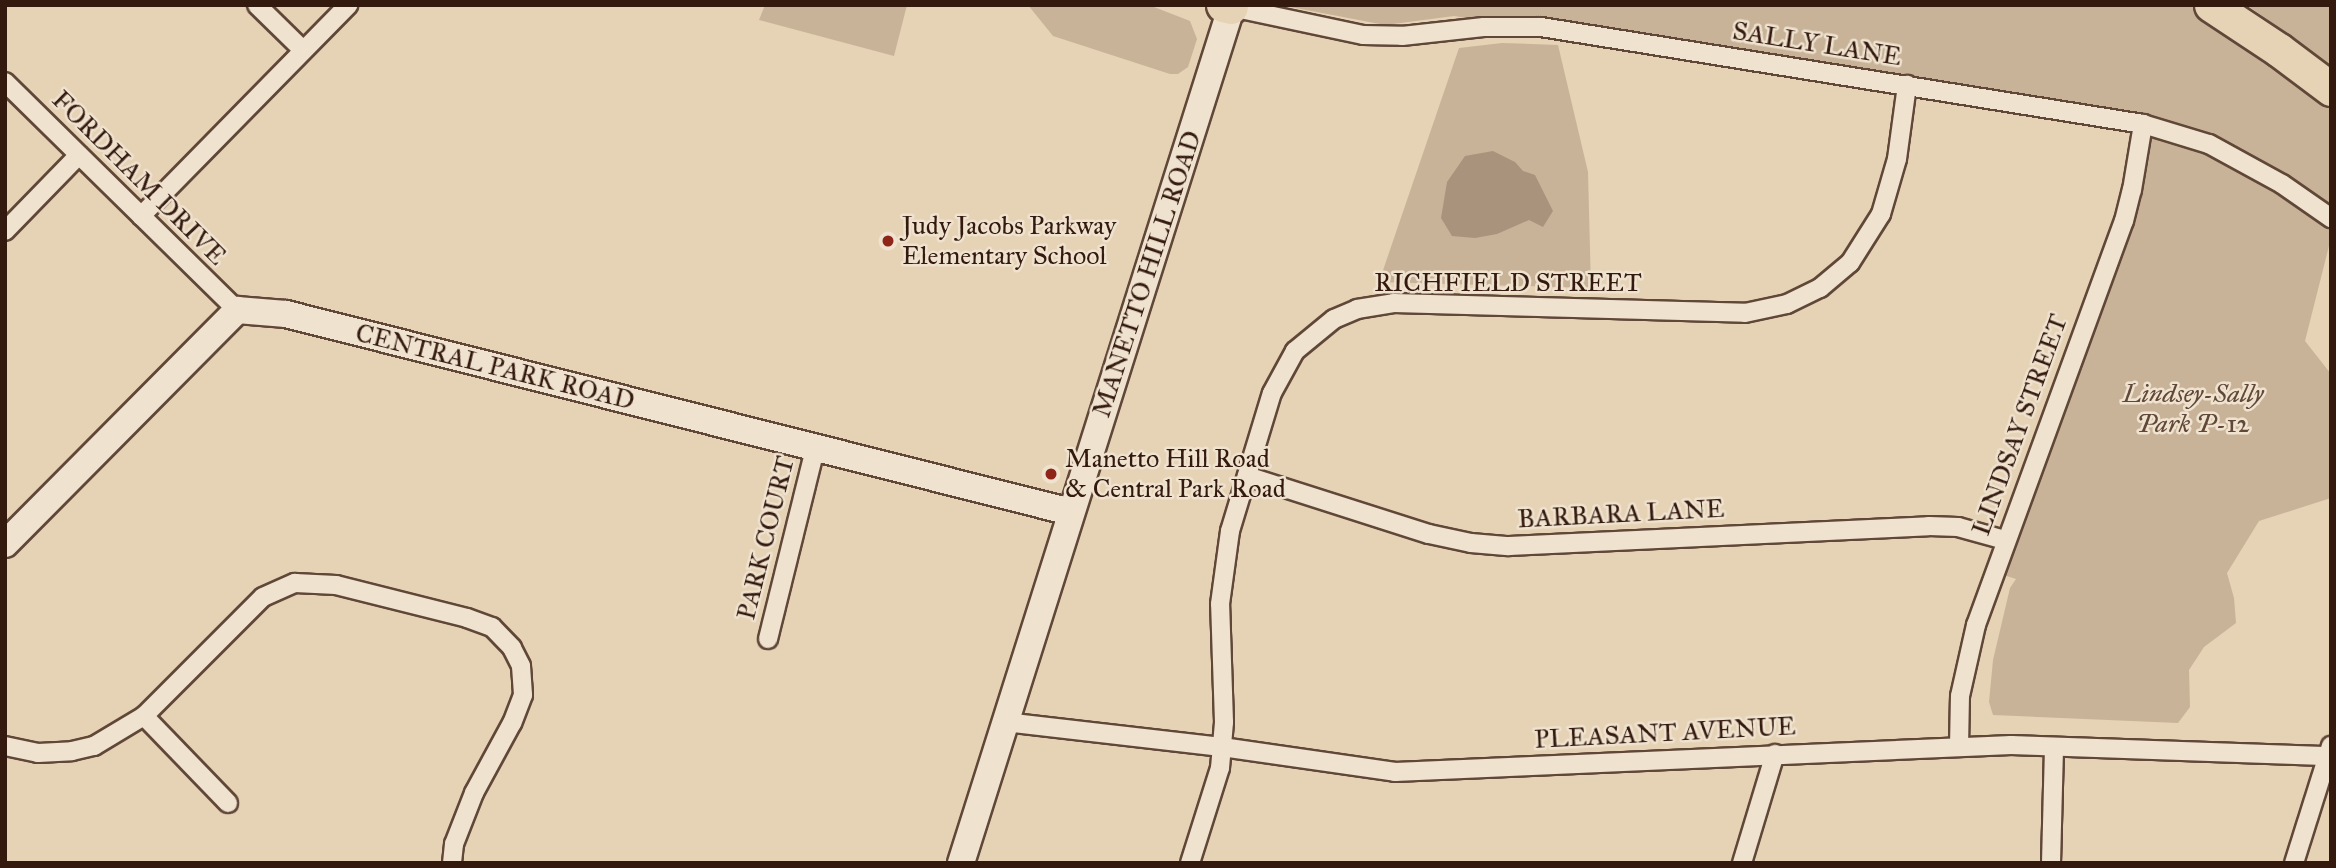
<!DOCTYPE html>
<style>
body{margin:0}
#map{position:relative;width:2336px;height:868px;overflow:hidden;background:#e6d2b5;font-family:"IM FELL Great Primer",serif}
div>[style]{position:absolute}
.green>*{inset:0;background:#c8b399}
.water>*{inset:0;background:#a9937c}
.roads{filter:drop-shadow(2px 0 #604738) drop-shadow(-2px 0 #604738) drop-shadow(0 2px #604738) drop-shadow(0 -2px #604738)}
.street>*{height:18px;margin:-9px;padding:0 9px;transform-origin:9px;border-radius:9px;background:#efe2cf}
.secondary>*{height:26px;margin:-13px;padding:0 13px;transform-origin:13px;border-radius:13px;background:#efe2cf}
.highway>*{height:33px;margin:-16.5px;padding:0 16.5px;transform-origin:16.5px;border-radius:16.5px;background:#e6d2b5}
.dots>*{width:19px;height:19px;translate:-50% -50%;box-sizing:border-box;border:4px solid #efe2cf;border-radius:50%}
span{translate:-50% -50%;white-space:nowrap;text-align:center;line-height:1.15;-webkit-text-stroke:5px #efe2cf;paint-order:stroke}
.street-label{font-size:26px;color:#33190e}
.poi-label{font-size:26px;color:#33190e}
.left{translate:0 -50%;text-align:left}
.park-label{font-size:26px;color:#604738;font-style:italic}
.frame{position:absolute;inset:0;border:7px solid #33190e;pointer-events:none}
</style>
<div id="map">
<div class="green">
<i style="clip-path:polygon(765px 5px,907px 5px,894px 56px,759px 20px)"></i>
<i style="clip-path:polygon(1028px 5px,1149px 5px,1190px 21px,1197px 39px,1188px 67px,1178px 74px,1170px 74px,1053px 36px)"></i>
<i style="clip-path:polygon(1280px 5px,2198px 5px,2331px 102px,2331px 238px,2305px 341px,2331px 374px,2331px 498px,2259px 521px,2227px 573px,2234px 598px,2236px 623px,2204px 647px,2189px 670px,2190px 707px,2178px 723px,1993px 715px,1989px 702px,1993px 660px,2010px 588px,2016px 579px,1994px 572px,2127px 219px,2144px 128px,1454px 16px,1385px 25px)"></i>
<i style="clip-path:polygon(2247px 5px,2331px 5px,2331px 66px,2295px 39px)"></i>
<i style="clip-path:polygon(1502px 43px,1558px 45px,1588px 172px,1591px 288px,1379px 282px,1459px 48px)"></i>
</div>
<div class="water">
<i style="clip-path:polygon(1493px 151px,1515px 162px,1523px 171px,1535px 175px,1553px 211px,1543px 227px,1529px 220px,1497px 234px,1475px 238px,1452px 236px,1441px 218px,1447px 182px,1465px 156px)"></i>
</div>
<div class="roads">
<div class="street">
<i style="left:257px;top:5px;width:64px;rotate:44.4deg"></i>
<i style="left:1231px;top:7px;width:135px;rotate:12deg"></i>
<i style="left:1363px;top:35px;width:39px;rotate:1deg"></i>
<i style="left:1402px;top:36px;width:82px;rotate:-6.3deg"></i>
<i style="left:1484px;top:27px;width:57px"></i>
<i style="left:1541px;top:27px;width:610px;rotate:9.15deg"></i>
<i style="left:2143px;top:124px;width:69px;rotate:16.9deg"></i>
<i style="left:2209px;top:144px;width:83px;rotate:28.7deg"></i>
<i style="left:2282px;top:184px;width:60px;rotate:34.8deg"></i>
<i style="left:5px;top:82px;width:325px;rotate:44.5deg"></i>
<i style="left:141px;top:216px;width:296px;rotate:-45.5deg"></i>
<i style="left:5px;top:231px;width:106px;rotate:-45.8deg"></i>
<i style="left:1247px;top:476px;width:191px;rotate:17.7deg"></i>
<i style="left:1429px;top:534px;width:43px;rotate:12.1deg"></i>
<i style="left:1471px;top:543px;width:38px;rotate:5deg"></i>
<i style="left:1509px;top:546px;width:420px;rotate:-2.7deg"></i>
<i style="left:1929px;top:526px;width:29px;rotate:2deg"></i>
<i style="left:1958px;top:527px;width:49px;rotate:15.5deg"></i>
<i style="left:768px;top:639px;width:196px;rotate:-76.1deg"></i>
<i style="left:144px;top:716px;width:121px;rotate:46deg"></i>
<i style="left:1005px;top:722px;width:218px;rotate:6.6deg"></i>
<i style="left:1222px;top:747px;width:175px;rotate:8.2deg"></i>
<i style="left:1395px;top:772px;width:617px;rotate:-2.51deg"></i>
<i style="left:2011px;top:745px;width:320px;rotate:2deg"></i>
<i style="left:5px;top:746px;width:34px;rotate:12deg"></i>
<i style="left:38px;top:753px;width:34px;rotate:-3deg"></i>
<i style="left:72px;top:751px;width:23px;rotate:-13deg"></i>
<i style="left:94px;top:746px;width:58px;rotate:-31deg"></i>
<i style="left:144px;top:716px;width:168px;rotate:-45deg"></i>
<i style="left:263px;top:597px;width:35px;rotate:-24deg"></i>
<i style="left:295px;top:583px;width:41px;rotate:2.8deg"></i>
<i style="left:336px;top:585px;width:135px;rotate:14.1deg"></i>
<i style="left:467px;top:618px;width:27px;rotate:20deg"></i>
<i style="left:492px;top:627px;width:29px;rotate:46deg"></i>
<i style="left:512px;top:648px;width:20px;rotate:63deg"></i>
<i style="left:521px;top:666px;width:29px;rotate:86deg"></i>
<i style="left:523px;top:695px;width:30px;rotate:111deg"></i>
<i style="left:512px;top:723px;width:80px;rotate:118.5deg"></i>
<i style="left:474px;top:793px;width:55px;rotate:111.4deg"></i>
<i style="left:454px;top:844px;width:19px;rotate:96deg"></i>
<i style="left:1959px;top:747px;width:51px;rotate:-88.9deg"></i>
<i style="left:1960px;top:696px;width:73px;rotate:-77.3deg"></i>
<i style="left:1976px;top:625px;width:430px;rotate:-69.9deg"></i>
<i style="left:2124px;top:221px;width:32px;rotate:-76deg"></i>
<i style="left:2132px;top:190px;width:67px;rotate:-80.5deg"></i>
<i style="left:1190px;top:863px;width:100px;rotate:-72.5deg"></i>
<i style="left:1220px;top:768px;width:46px;rotate:-85deg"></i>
<i style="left:1224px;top:722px;width:118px;rotate:-91.9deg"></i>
<i style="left:1220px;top:604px;width:74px;rotate:-82.2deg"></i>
<i style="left:1230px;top:531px;width:144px;rotate:-73.1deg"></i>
<i style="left:1272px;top:393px;width:48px;rotate:-61.3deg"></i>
<i style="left:1295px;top:351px;width:50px;rotate:-39.4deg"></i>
<i style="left:1334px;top:319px;width:25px;rotate:-23deg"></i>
<i style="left:1357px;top:309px;width:37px;rotate:-9deg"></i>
<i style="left:1394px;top:303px;width:351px;rotate:1.6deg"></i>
<i style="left:1745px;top:313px;width:43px;rotate:-12.1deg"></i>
<i style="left:1787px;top:304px;width:37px;rotate:-26deg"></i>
<i style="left:1820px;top:288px;width:39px;rotate:-40deg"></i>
<i style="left:1850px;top:263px;width:58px;rotate:-57.7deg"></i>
<i style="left:1881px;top:214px;width:57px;rotate:-73.8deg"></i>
<i style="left:1897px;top:159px;width:75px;rotate:-82.3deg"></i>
<i style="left:1742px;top:863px;width:114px;rotate:-73.2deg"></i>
<i style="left:2051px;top:863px;width:115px;rotate:-88.5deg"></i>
<i style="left:2294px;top:863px;width:123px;rotate:-72.5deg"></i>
</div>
<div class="secondary">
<i style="left:5px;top:544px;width:330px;rotate:-45.2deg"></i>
<i style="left:237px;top:310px;width:49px;rotate:4.7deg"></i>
<i style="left:286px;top:314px;width:810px;rotate:14.16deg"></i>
<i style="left:961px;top:863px;width:900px;rotate:-72.47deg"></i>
</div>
<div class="highway">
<i style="left:1223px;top:5px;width:8px;rotate:14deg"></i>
<i style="left:2211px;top:5px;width:82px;rotate:33.5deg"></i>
<i style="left:2279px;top:50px;width:65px;rotate:36.9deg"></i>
</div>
</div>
<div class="dots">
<i style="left:888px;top:241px;background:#8f2418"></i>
<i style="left:1051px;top:474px;background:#8f2418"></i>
</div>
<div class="street-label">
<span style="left:1817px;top:44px;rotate:9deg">SALLY LANE</span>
<span style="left:139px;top:178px;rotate:45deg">FORDHAM DRIVE</span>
<span style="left:1147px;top:274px;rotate:-72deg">MANETTO HILL ROAD</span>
<span style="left:1508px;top:283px">RICHFIELD STREET</span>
<span style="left:495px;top:367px;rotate:14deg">CENTRAL PARK ROAD</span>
<span style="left:2020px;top:425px;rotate:-70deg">LINDSAY STREET</span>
<span style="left:1621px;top:514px;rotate:-3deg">BARBARA LANE</span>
<span style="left:766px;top:538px;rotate:-76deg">PARK COURT</span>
<span style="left:1665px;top:733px;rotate:-3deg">PLEASANT AVENUE</span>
</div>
<div class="poi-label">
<span class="left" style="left:902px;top:241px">Judy Jacobs Parkway<br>Elementary School</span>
<span class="left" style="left:1065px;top:474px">Manetto Hill Road<br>&amp; Central Park Road</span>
</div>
<div class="park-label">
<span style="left:2193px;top:409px">Lindsey-Sally<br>Park P-12</span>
</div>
<div class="frame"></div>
</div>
